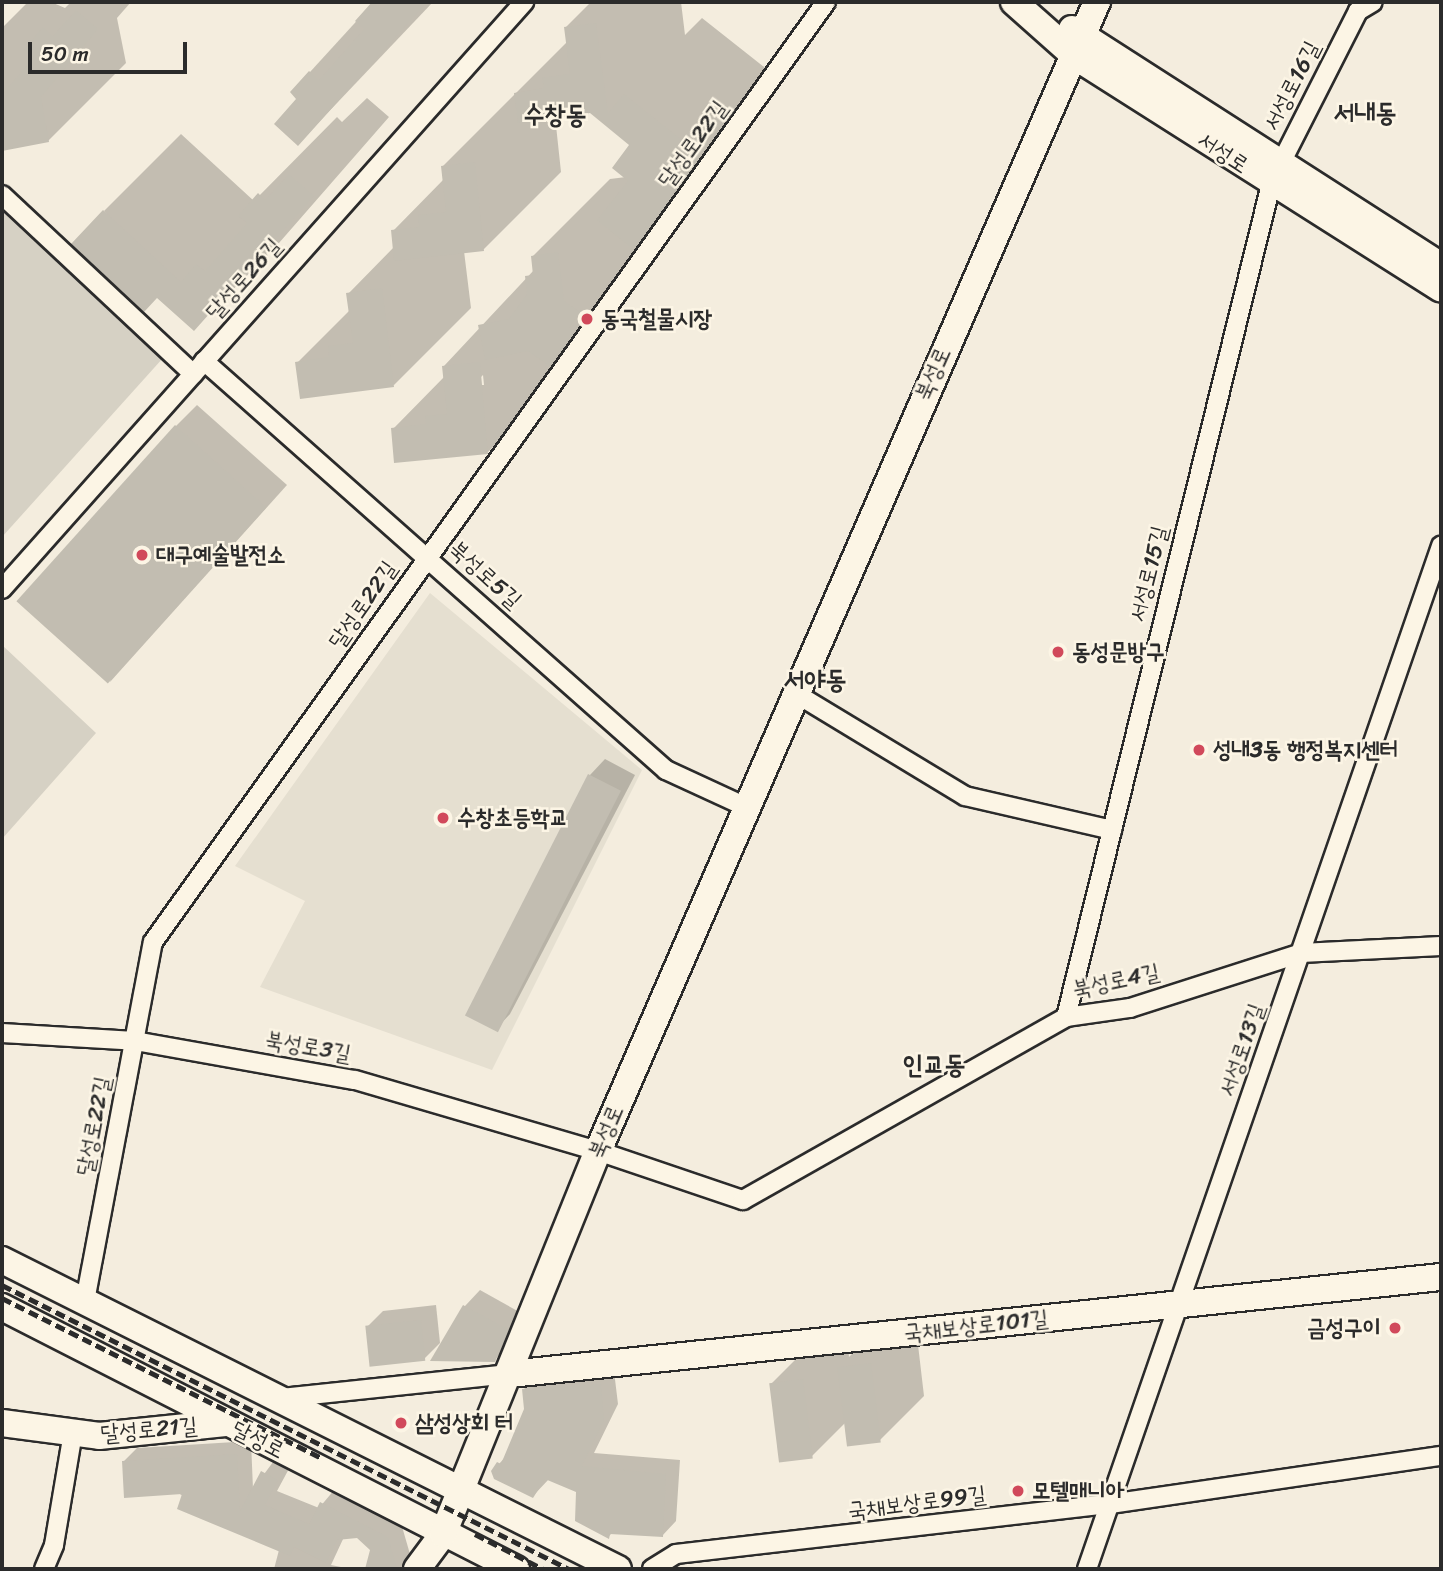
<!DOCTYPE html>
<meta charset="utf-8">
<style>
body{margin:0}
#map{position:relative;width:1443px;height:1571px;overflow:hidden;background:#f4edde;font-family:Sriracha,"Poor Story",sans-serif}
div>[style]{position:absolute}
.built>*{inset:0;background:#e5dfd0}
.green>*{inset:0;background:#d6d1c4}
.shadow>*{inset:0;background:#0003}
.building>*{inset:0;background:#c2bdb1;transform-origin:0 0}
.roads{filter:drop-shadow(2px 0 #2b2b2b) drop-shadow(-2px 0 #2b2b2b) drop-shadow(0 2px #2b2b2b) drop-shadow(0 -2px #2b2b2b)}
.street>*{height:18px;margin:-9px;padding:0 9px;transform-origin:9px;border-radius:9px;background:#fcf5e5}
.secondary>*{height:26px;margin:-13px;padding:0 13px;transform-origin:13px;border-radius:13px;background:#fcf5e5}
.rail>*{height:5px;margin-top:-2.5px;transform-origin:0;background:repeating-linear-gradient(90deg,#2b2b2b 0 10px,transparent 0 15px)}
.dots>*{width:19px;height:19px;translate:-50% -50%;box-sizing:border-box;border:4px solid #fcf5e5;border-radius:50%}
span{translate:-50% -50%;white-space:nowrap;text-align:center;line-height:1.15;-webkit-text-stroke:5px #fcf5e5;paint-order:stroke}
.street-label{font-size:23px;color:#2b2b2b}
.poi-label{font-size:23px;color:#2b2b2b;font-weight:700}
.left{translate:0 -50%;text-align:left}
.right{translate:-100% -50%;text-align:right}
.quarter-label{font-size:26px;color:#2b2b2b;font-weight:700}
.frame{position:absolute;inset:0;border:4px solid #2b2b2b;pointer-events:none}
.scale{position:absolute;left:28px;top:42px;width:159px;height:32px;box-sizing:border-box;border:4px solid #2b2b2b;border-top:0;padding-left:9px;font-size:21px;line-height:24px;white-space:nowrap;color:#2b2b2b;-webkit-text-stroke:5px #fcf5e5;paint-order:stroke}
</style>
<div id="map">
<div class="built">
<i style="clip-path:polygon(430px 593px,642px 770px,492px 1070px,260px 987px,305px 901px,235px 866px)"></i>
</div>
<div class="green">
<i style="clip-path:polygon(2px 210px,163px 358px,2px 537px)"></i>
<i style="clip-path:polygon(2px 645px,96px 733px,2px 839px)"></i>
</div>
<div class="shadow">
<i style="clip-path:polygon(28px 2px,51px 2px,65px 8px,71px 2px,131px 2px,117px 18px,126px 63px,48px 141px,2px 150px,2px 28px)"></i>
<i style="clip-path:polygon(374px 2px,433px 2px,298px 144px,298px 99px,310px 72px)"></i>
<i style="clip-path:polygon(evenodd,591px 2px,681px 2px,685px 35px,702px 18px,778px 78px,711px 170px,651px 231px,656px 234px,628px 288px,563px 352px,565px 375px,488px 452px,393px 429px,445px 376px,444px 366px,534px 270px,533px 256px,610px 179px,626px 177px,632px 144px,590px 111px,555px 116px,561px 172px,484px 249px,464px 251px,471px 308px,394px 385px,297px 363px,350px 310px,348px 294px,394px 247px,393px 231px,444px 179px,443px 166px,567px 42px,565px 28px,591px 2px,483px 375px,484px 385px,481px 385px,480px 378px,483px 375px)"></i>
<i style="clip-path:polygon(367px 98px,389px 117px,272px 251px,194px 328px,104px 211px,181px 134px,254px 201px,337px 117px,342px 122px)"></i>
<i style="clip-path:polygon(197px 405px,287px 485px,110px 682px,176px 426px)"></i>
<i style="clip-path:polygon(605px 759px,635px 775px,510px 1014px,495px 1030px,590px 775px)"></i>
<i style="clip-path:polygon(480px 1290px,523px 1314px,510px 1344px,494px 1360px,433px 1359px,465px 1306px)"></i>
<i style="clip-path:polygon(436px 1305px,440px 1343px,424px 1359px,367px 1327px,383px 1311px)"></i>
<i style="clip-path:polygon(915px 1319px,924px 1396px,880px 1440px,846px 1422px,812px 1456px,771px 1384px,816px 1339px,847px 1335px,849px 1357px,883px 1323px)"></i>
<i style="clip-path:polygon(614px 1371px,618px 1404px,594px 1453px,680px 1460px,676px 1521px,662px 1536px,612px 1533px,609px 1536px,577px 1491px,549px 1479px,533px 1496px,499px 1464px,507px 1455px,526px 1409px,524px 1389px,538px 1375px)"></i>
<i style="clip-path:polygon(251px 1441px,253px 1489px,276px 1458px,291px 1465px,277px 1491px,319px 1508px,335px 1489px,401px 1523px,412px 1561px,404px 1569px,367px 1569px,372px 1550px,357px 1536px,344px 1537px,331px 1565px,351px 1569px,274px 1569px,279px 1550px,123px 1462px,137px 1448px)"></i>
</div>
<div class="building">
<i style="clip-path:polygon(372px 2px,383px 9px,389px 2px,427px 2px,298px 146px,274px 124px,296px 99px,290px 92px,309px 71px,319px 80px,364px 29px,355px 21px)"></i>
<i style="clip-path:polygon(76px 10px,98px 29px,41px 97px,49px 142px,2px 151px,2px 95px,33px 58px,24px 50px,43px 27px,53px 36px)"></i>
<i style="clip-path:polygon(596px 23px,608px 113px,624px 94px,702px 156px,634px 250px,597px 220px,628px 181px,612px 168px,629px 145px,590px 113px,518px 123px,514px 93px,544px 88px,542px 78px,570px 74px,564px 27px)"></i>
<i style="clip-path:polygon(475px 162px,484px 251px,394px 261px,391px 230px,419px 227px,418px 215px,446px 212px,441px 166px)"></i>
<i style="clip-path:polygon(289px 174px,314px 196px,194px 331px,157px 298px,144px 312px,71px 244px,103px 210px,181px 282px,196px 264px,205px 271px,247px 223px,238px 216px,258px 193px,265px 200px)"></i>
<i style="clip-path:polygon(558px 252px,564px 301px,580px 312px,569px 328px,575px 333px,551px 367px,528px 351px,485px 360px,478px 325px,509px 319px,527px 294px,525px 276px,533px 275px,531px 256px)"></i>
<i style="clip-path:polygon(382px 288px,394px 387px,300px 399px,295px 362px,329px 357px,328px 346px,353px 343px,346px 293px)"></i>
<i style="clip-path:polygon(480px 362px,488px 454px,394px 463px,391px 428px,426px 424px,425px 416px,447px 414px,442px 366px)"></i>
<i style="left:175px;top:425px;width:123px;height:237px;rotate:42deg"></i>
<i style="left:588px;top:774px;width:37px;height:271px;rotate:27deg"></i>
<i style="clip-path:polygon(463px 1305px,509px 1330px,495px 1362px,430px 1361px)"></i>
<i style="left:421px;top:1320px;width:41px;height:56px;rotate:84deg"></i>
<i style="left:871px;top:1363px;width:80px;height:34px;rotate:83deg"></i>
<i style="left:803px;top:1379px;width:80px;height:34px;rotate:83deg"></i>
<i style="clip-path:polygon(601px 1384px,604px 1420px,582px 1466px,666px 1474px,663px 1537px,610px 1534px,609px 1539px,575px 1521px,576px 1492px,545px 1479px,533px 1498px,494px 1479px,491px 1471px,497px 1462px,501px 1464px,524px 1409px,522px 1389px)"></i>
<i style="clip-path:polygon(237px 1454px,240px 1511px,261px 1471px,278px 1480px,265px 1505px,309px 1524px,320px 1502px,388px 1537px,397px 1569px,365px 1569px,370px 1550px,357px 1538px,337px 1540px,326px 1563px,294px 1547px,290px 1556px,177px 1509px,182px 1494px,124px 1498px,122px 1461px)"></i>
</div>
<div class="roads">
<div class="street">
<i style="left:1282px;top:161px;width:168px;rotate:-63.1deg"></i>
<i style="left:1358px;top:11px;width:17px;rotate:-31deg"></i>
<i style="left:2px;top:195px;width:262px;rotate:43.1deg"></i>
<i style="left:204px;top:361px;width:617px;rotate:41.52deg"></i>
<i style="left:666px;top:770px;width:88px;rotate:24.8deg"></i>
<i style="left:2px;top:589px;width:786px;rotate:-48.35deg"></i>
<i style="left:795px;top:693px;width:199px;rotate:31.2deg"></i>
<i style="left:965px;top:796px;width:151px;rotate:13deg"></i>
<i style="left:1066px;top:1017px;width:858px;rotate:-76.17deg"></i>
<i style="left:2px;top:1033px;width:133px;rotate:3.4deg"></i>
<i style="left:135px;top:1041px;width:223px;rotate:10.1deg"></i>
<i style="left:355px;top:1080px;width:253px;rotate:16.3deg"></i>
<i style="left:598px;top:1151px;width:153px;rotate:18.7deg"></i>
<i style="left:743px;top:1200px;width:371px;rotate:-29.5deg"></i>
<i style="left:1066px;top:1017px;width:65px;rotate:-8deg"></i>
<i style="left:1130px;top:1008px;width:180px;rotate:-17.8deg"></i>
<i style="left:1301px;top:953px;width:140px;rotate:-2.9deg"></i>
<i style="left:85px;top:1301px;width:365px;rotate:-79.3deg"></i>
<i style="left:153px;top:942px;width:1156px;rotate:-54.4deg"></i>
<i style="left:281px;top:1398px;width:230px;rotate:-6deg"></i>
<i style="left:44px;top:1569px;width:26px;rotate:-67deg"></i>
<i style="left:54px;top:1545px;width:114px;rotate:-80.4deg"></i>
<i style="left:652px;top:1569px;width:28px;rotate:-32deg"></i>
<i style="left:676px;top:1554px;width:437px;rotate:-6.6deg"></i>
<i style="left:1110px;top:1504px;width:334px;rotate:-8.3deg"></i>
<i style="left:1087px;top:1569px;width:1083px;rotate:-70.91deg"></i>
</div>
<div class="secondary">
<i style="left:1014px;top:2px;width:83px;rotate:41.6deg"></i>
<i style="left:1076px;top:57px;width:432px;rotate:32.4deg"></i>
<i style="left:1072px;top:29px;width:439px;rotate:32.7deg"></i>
<i style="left:2px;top:1260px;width:689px;rotate:26.64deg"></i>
<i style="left:2px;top:1307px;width:577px;rotate:27.01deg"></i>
<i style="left:510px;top:1374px;width:936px;rotate:-5.95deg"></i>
<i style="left:2px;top:1423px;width:98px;rotate:7.6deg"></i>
<i style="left:99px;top:1436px;width:127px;rotate:-5.9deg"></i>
<i style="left:417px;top:1569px;width:44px;rotate:-53.4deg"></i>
<i style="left:443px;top:1534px;width:413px;rotate:-68deg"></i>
<i style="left:598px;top:1151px;width:1253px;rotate:-66.53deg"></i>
</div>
</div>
<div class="rail">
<i style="left:2px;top:1285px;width:634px;rotate:26.61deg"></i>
<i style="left:2px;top:1298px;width:357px;rotate:26.6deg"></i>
<i style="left:475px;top:1534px;width:76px;rotate:27.2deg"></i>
</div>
<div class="dots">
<i style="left:587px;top:319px;background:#d1495b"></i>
<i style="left:142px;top:555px;background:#d1495b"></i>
<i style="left:1058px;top:652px;background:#d1495b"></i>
<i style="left:1199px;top:750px;background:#d1495b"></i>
<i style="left:443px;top:818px;background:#d1495b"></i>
<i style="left:1395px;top:1328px;background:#d1495b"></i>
<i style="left:401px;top:1423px;background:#d1495b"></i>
<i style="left:1018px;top:1491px;background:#d1495b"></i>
</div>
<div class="street-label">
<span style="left:1292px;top:86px;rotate:-63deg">서성로16길</span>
<span style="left:693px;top:144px;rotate:-54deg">달성로22길</span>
<span style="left:1223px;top:153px;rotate:33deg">서성로</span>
<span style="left:244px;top:279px;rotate:-48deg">달성로26길</span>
<span style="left:933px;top:374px;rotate:-66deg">북성로</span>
<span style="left:1149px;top:574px;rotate:-76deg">서성로15길</span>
<span style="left:485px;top:575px;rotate:42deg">북성로5길</span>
<span style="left:363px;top:605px;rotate:-55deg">달성로22길</span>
<span style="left:1116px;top:981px;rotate:-12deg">북성로4길</span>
<span style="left:308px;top:1047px;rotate:10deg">북성로3길</span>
<span style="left:1242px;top:1050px;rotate:-71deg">서성로13길</span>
<span style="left:94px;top:1126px;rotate:-79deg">달성로22길</span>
<span style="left:606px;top:1132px;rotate:-67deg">북성로</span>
<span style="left:976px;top:1326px;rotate:-6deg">국채보상로101길</span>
<span style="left:149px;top:1430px;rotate:-5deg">달성로21길</span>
<span style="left:258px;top:1440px;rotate:27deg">달성로</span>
<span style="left:917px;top:1503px;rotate:-7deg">국채보상로99길</span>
</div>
<div class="poi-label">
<span class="left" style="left:601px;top:319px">동국철물시장</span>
<span class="left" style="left:156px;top:555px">대구예술발전소</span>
<span class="left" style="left:1072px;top:652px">동성문방구</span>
<span class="left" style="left:1213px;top:750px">성내3동 행정복지센터</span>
<span class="left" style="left:457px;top:818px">수창초등학교</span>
<span class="right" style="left:1381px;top:1328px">금성구이</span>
<span class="left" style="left:415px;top:1423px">삼성상회 터</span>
<span class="left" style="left:1032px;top:1491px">모텔매니아</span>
</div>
<div class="quarter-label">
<span style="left:1365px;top:113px">서내동</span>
<span style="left:555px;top:115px">수창동</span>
<span style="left:815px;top:680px">서야동</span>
<span style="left:934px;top:1065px">인교동</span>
</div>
<div class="frame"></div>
<div class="scale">50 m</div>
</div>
